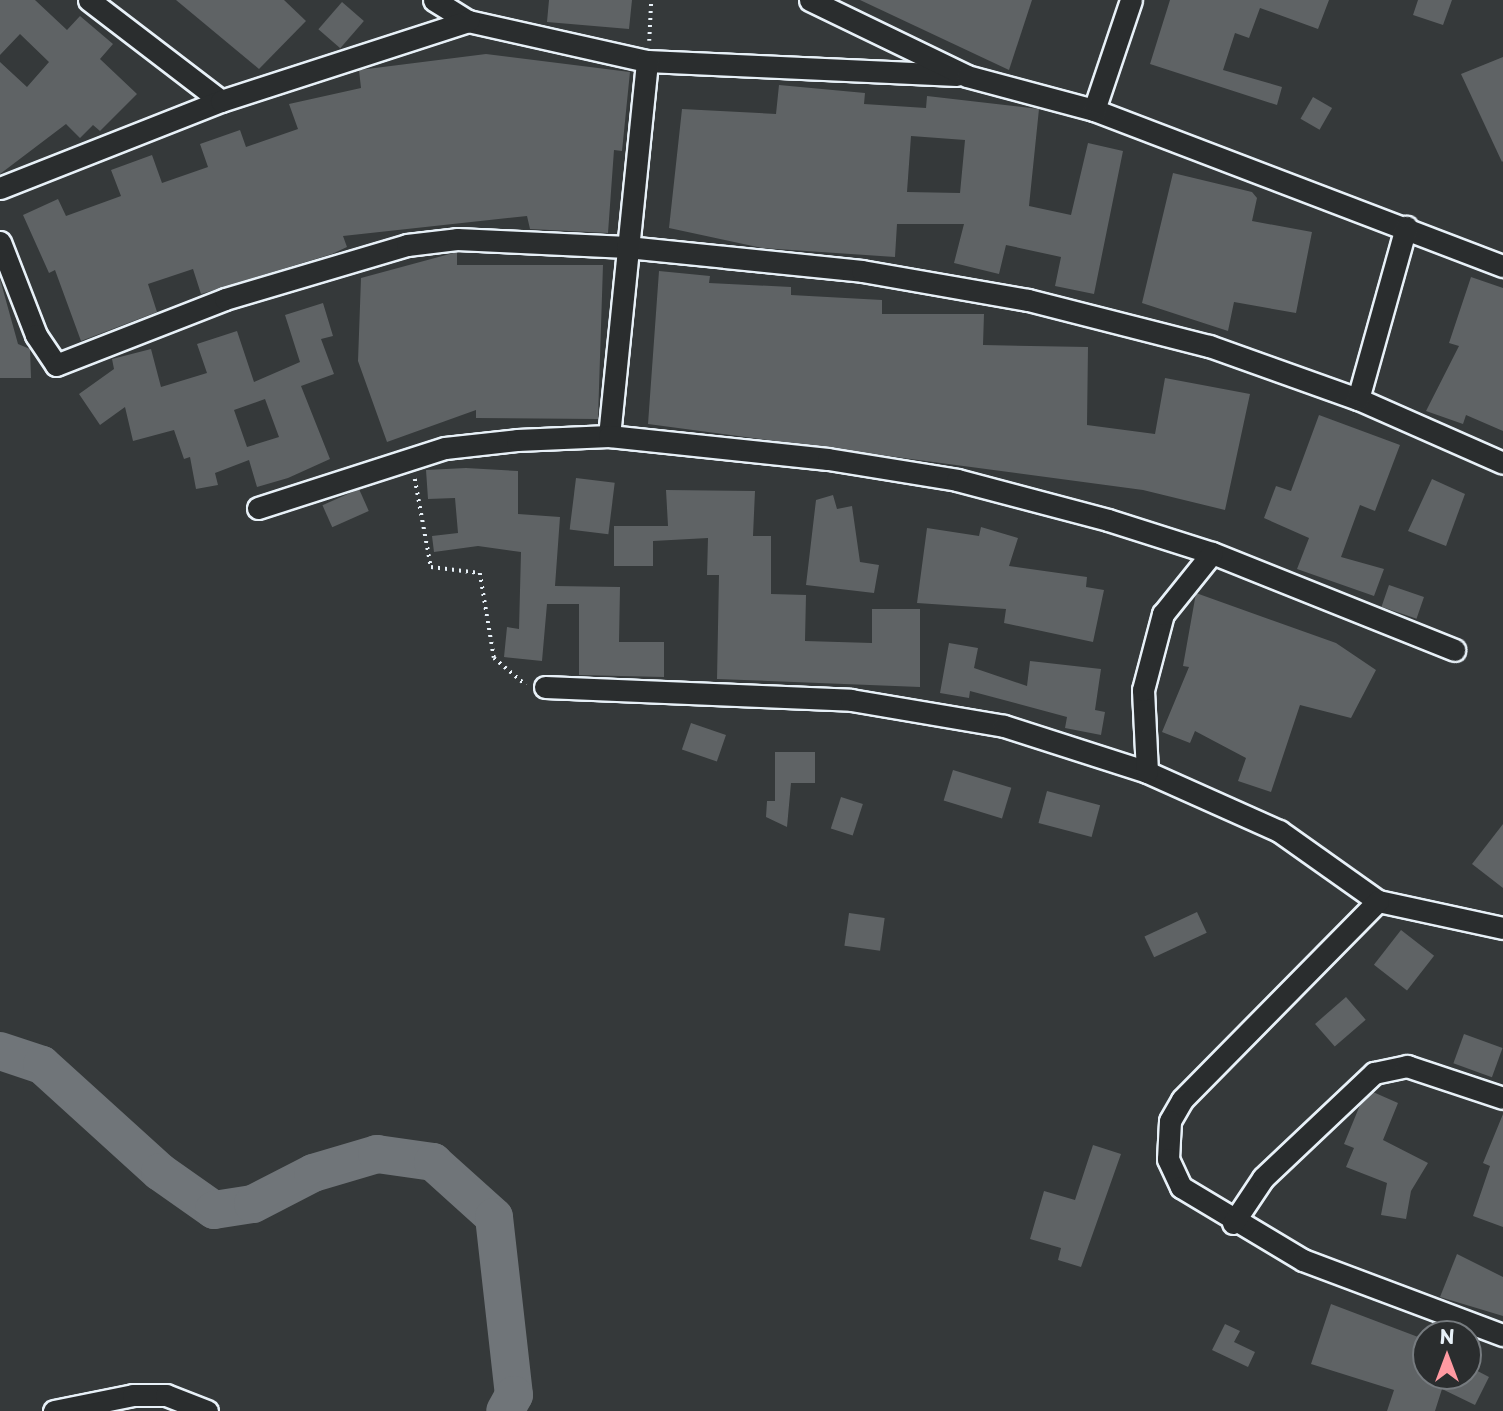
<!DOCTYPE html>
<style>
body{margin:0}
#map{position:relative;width:1503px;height:1411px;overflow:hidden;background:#35393a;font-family:"Playpen Sans",sans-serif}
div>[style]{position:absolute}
.river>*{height:38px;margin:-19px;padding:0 19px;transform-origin:19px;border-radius:19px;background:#707579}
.building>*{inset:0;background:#5f6365;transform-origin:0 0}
.path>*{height:3.5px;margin-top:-1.75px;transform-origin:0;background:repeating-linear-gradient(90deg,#e8f1f8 0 2px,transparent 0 7px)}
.roads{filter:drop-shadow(2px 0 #e8f1f8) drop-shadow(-2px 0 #e8f1f8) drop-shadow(0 2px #e8f1f8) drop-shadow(0 -2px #e8f1f8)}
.minor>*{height:21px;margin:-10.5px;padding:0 10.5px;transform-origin:10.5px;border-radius:10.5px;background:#2a2d2e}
span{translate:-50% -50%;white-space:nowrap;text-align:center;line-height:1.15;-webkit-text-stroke:7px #2a2d2e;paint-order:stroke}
.north{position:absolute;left:1412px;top:1320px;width:70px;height:70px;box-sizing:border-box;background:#2a2d2e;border:2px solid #767b7f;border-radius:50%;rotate:0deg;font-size:19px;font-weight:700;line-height:28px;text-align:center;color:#e8f1f8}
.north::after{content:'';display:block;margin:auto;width:24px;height:32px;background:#ff9aa2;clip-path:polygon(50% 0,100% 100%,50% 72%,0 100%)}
</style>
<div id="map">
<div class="river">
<i style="left:0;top:1051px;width:44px;rotate:18.4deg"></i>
<i style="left:42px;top:1065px;width:159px;rotate:42.2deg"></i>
<i style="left:160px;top:1172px;width:66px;rotate:35.1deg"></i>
<i style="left:214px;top:1210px;width:39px;rotate:-9deg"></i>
<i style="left:253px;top:1204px;width:68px;rotate:-27.3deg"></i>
<i style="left:313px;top:1173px;width:67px;rotate:-16.5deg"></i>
<i style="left:377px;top:1154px;width:57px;rotate:8.1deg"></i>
<i style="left:433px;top:1162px;width:82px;rotate:42deg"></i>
<i style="left:494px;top:1217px;width:179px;rotate:83.6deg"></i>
<i style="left:514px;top:1395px;width:18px;rotate:119deg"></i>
</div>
<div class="building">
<i style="clip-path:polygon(0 0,35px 0,67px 30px,80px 16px,113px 44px,100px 59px,137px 94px,100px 131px,93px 125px,80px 138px,66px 124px,0 174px,0 62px,27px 87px,49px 62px,20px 34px,0 55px)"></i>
<i style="clip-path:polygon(176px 0,284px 0,306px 21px,259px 69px)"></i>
<i style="clip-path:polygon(549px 0,632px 0,629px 29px,547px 22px)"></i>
<i style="clip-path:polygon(860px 0,1032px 0,1009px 70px)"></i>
<i style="clip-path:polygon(1170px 0,1329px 0,1318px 29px,1260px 8px,1249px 38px,1235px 33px,1223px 70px,1282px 87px,1277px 105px,1150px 64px)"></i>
<i style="clip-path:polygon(1418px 0,1452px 0,1443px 25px,1413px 15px)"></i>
<i style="left:342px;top:2px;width:29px;height:36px;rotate:41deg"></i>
<i style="clip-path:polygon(486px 54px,630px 72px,622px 151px,614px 150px,608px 233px,530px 229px,527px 216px,343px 236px,347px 247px,332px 254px,201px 294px,193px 269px,148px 284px,157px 312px,81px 341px,55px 270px,49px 273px,23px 215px,58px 199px,66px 216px,121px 196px,111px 170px,152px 155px,162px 183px,208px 167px,200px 144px,240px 130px,246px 147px,298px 129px,289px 104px,361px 88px,359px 70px)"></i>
<i style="clip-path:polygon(1503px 57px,1503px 161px,1502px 162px,1461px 74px)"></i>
<i style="clip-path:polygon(evenodd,779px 85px,865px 93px,864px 104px,926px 108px,927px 96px,1039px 109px,1029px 206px,1071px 215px,1088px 143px,1123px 151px,1094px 294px,1055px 286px,1061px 257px,1006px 245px,999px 274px,954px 263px,964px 224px,897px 224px,895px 257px,762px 248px,669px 228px,682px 109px,776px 114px,779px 85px,911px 136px,965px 140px,960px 193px,907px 192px,911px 136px)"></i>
<i style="left:1313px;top:97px;width:22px;height:25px;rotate:30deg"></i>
<i style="clip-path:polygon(1173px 173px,1252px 192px,1257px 198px,1252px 221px,1312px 232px,1296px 313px,1234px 302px,1228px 331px,1142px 303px)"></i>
<i style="clip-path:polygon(457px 252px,457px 265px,603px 265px,598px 419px,476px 418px,476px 410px,387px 442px,358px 361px,361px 278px)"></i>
<i style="clip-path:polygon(659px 271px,710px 276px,709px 283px,791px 287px,791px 295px,882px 300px,882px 314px,984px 314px,983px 345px,1088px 347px,1087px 425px,1155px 434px,1165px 378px,1250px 394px,1225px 510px,1143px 490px,648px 424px)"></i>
<i style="clip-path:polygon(1471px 277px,1503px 288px,1503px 431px,1466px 415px,1463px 424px,1426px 411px,1459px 346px,1449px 343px)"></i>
<i style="clip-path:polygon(0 279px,18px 344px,30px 349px,31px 378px,0 378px)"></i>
<i style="clip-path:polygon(evenodd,323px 303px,333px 336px,321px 339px,334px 374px,301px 386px,330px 459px,288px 478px,257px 487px,249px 460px,215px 473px,218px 485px,196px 489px,190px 457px,184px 459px,174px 430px,133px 441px,125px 407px,100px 425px,79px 394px,114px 369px,112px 359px,151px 349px,161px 387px,207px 373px,197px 344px,237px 331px,254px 382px,300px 362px,285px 315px,323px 303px,265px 399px,279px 437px,247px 447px,234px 410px,265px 399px)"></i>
<i style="clip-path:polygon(1319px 415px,1400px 445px,1375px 511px,1360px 505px,1341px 557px,1384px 569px,1374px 596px,1297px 569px,1309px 538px,1264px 518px,1276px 486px,1291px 491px)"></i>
<i style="clip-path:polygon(466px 468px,518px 471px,518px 514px,560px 517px,555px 586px,620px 587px,619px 642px,664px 642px,664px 677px,579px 675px,579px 604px,547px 604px,542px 661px,504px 657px,507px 627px,519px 629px,521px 552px,478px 546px,434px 552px,432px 536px,458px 533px,455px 498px,428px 499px,426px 470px)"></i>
<i style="left:576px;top:478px;width:39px;height:52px;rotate:7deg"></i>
<i style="clip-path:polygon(1432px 479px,1465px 494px,1446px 546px,1408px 531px)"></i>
<i style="left:359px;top:489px;width:24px;height:40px;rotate:66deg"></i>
<i style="clip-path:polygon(666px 490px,755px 491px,753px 536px,771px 536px,771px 594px,806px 595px,805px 641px,872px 643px,872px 609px,920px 609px,920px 687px,717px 679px,719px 575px,707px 575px,708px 538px,653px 541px,653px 566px,614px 566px,614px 526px,668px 526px)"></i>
<i style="clip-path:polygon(833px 495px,837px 509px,852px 506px,860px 562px,879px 565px,874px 593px,806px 585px,816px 500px)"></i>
<i style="clip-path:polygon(981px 527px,1018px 538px,1009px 566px,1087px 577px,1086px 587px,1104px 590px,1093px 642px,1004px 623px,1006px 609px,917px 603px,927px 528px,979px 536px)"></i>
<i style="left:1389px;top:585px;width:37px;height:23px;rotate:19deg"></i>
<i style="clip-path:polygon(1196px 593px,1336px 643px,1376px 670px,1351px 718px,1300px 705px,1271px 792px,1238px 781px,1246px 758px,1195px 731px,1190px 743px,1162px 732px,1189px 667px,1183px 666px)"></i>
<i style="clip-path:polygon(949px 643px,978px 648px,974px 668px,1027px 686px,1030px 661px,1101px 669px,1095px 710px,1105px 712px,1101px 735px,1065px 728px,1067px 717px,970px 691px,969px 698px,940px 693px)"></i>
<i style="left:691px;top:723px;width:37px;height:28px;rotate:19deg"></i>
<i style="clip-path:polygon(775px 752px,815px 752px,815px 783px,791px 783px,787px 827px,766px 817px,767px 801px,775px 801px)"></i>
<i style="left:953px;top:770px;width:61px;height:32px;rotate:17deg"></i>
<i style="left:1047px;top:791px;width:55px;height:33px;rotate:15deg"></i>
<i style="left:841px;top:797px;width:23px;height:33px;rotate:18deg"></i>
<i style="clip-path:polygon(1503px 824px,1503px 888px,1472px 864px)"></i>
<i style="left:1197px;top:912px;width:23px;height:58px;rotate:65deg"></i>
<i style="left:849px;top:913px;width:36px;height:33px;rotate:8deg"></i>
<i style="left:1401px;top:930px;width:42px;height:44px;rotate:38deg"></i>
<i style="left:1346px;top:997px;width:30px;height:41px;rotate:49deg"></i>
<i style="left:1464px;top:1034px;width:41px;height:31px;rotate:20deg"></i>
<i style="clip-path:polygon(1373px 1092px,1398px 1103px,1383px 1140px,1428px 1163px,1411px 1191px,1406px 1219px,1381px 1215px,1387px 1183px,1346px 1167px,1354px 1148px,1344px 1144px,1360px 1105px)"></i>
<i style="clip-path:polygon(1503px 1114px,1503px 1227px,1473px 1216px,1490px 1166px,1483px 1163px)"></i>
<i style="clip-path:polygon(1093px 1145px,1121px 1154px,1081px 1267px,1058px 1260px,1061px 1248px,1030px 1239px,1044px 1191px,1075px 1200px)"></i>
<i style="clip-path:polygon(1457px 1254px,1503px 1277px,1503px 1316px,1440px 1297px)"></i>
<i style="clip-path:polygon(1331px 1304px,1426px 1340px,1426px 1376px,1468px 1376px,1468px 1366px,1489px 1377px,1475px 1405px,1442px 1389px,1435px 1411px,1387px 1411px,1394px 1390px,1311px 1364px)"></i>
<i style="clip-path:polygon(1225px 1324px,1240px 1331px,1234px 1342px,1255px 1352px,1248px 1367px,1212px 1350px)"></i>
</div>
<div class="path">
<i style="left:649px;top:41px;width:41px;rotate:-87.2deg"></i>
<i style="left:415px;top:479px;width:89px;rotate:79.7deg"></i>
<i style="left:431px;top:567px;width:49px;rotate:7deg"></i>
<i style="left:480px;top:573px;width:86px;rotate:80.6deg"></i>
<i style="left:494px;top:658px;width:42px;rotate:40.2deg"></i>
</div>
<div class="roads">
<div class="minor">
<i style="left:89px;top:0;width:166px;rotate:37.4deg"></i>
<i style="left:434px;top:0;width:40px;rotate:32deg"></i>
<i style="left:468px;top:21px;width:183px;rotate:12.6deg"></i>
<i style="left:647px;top:61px;width:310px;rotate:2.6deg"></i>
<i style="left:810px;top:0;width:174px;rotate:25.8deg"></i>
<i style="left:967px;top:76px;width:131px;rotate:15deg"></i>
<i style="left:1094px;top:110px;width:438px;rotate:20.9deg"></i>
<i style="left:1094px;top:110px;width:116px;rotate:-71.4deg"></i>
<i style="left:0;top:188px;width:238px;rotate:-21.5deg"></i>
<i style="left:221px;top:101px;width:260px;rotate:-17.9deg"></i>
<i style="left:0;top:242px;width:100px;rotate:68.8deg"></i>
<i style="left:36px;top:335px;width:36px;rotate:56deg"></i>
<i style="left:56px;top:365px;width:181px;rotate:-21.3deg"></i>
<i style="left:225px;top:299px;width:190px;rotate:-16.5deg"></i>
<i style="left:407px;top:245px;width:50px;rotate:-6.8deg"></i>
<i style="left:457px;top:239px;width:170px;rotate:2.7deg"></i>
<i style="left:627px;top:247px;width:236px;rotate:5.8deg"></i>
<i style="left:862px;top:271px;width:169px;rotate:9.9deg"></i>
<i style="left:1028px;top:300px;width:187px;rotate:14.3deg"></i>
<i style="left:1209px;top:346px;width:158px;rotate:19.6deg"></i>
<i style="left:1358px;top:399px;width:158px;rotate:23.8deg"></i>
<i style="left:1358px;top:399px;width:179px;rotate:-74.4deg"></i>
<i style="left:609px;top:436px;width:377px;rotate:-84.2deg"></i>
<i style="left:258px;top:508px;width:196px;rotate:-17.8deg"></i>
<i style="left:445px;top:448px;width:72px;rotate:-6.3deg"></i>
<i style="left:517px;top:440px;width:92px;rotate:-2.5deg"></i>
<i style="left:609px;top:436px;width:220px;rotate:6deg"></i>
<i style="left:828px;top:459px;width:131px;rotate:9.2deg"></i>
<i style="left:957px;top:480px;width:156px;rotate:14.8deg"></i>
<i style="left:1108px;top:520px;width:109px;rotate:17.6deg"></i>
<i style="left:1212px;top:553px;width:261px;rotate:21.8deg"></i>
<i style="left:545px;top:687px;width:306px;rotate:2.4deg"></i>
<i style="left:851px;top:700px;width:155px;rotate:9.6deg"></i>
<i style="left:1004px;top:726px;width:150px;rotate:17.8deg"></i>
<i style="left:1147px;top:772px;width:145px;rotate:24.1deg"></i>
<i style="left:1279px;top:831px;width:121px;rotate:35.3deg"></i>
<i style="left:1378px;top:901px;width:128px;rotate:12.2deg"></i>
<i style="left:1147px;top:772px;width:82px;rotate:-92.8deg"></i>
<i style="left:1143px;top:690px;width:79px;rotate:-75.3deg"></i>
<i style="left:1163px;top:614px;width:78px;rotate:-51.2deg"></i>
<i style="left:1378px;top:901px;width:279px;rotate:134.6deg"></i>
<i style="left:1182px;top:1100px;width:24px;rotate:120deg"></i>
<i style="left:1170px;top:1121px;width:38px;rotate:93deg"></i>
<i style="left:1168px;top:1159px;width:31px;rotate:65deg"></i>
<i style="left:1181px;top:1187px;width:142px;rotate:30.9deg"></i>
<i style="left:1303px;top:1260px;width:214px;rotate:20.6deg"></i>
<i style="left:1233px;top:1223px;width:54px;rotate:-56.3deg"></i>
<i style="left:1263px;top:1178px;width:153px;rotate:-43.4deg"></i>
<i style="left:1374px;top:1073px;width:34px;rotate:-12deg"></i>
<i style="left:1407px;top:1066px;width:101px;rotate:18.4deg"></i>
<i style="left:54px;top:1411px;width:81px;rotate:-11.4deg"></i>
<i style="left:133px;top:1395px;width:33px"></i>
<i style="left:166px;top:1395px;width:44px;rotate:21.3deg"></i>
</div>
</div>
<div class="north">N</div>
</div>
